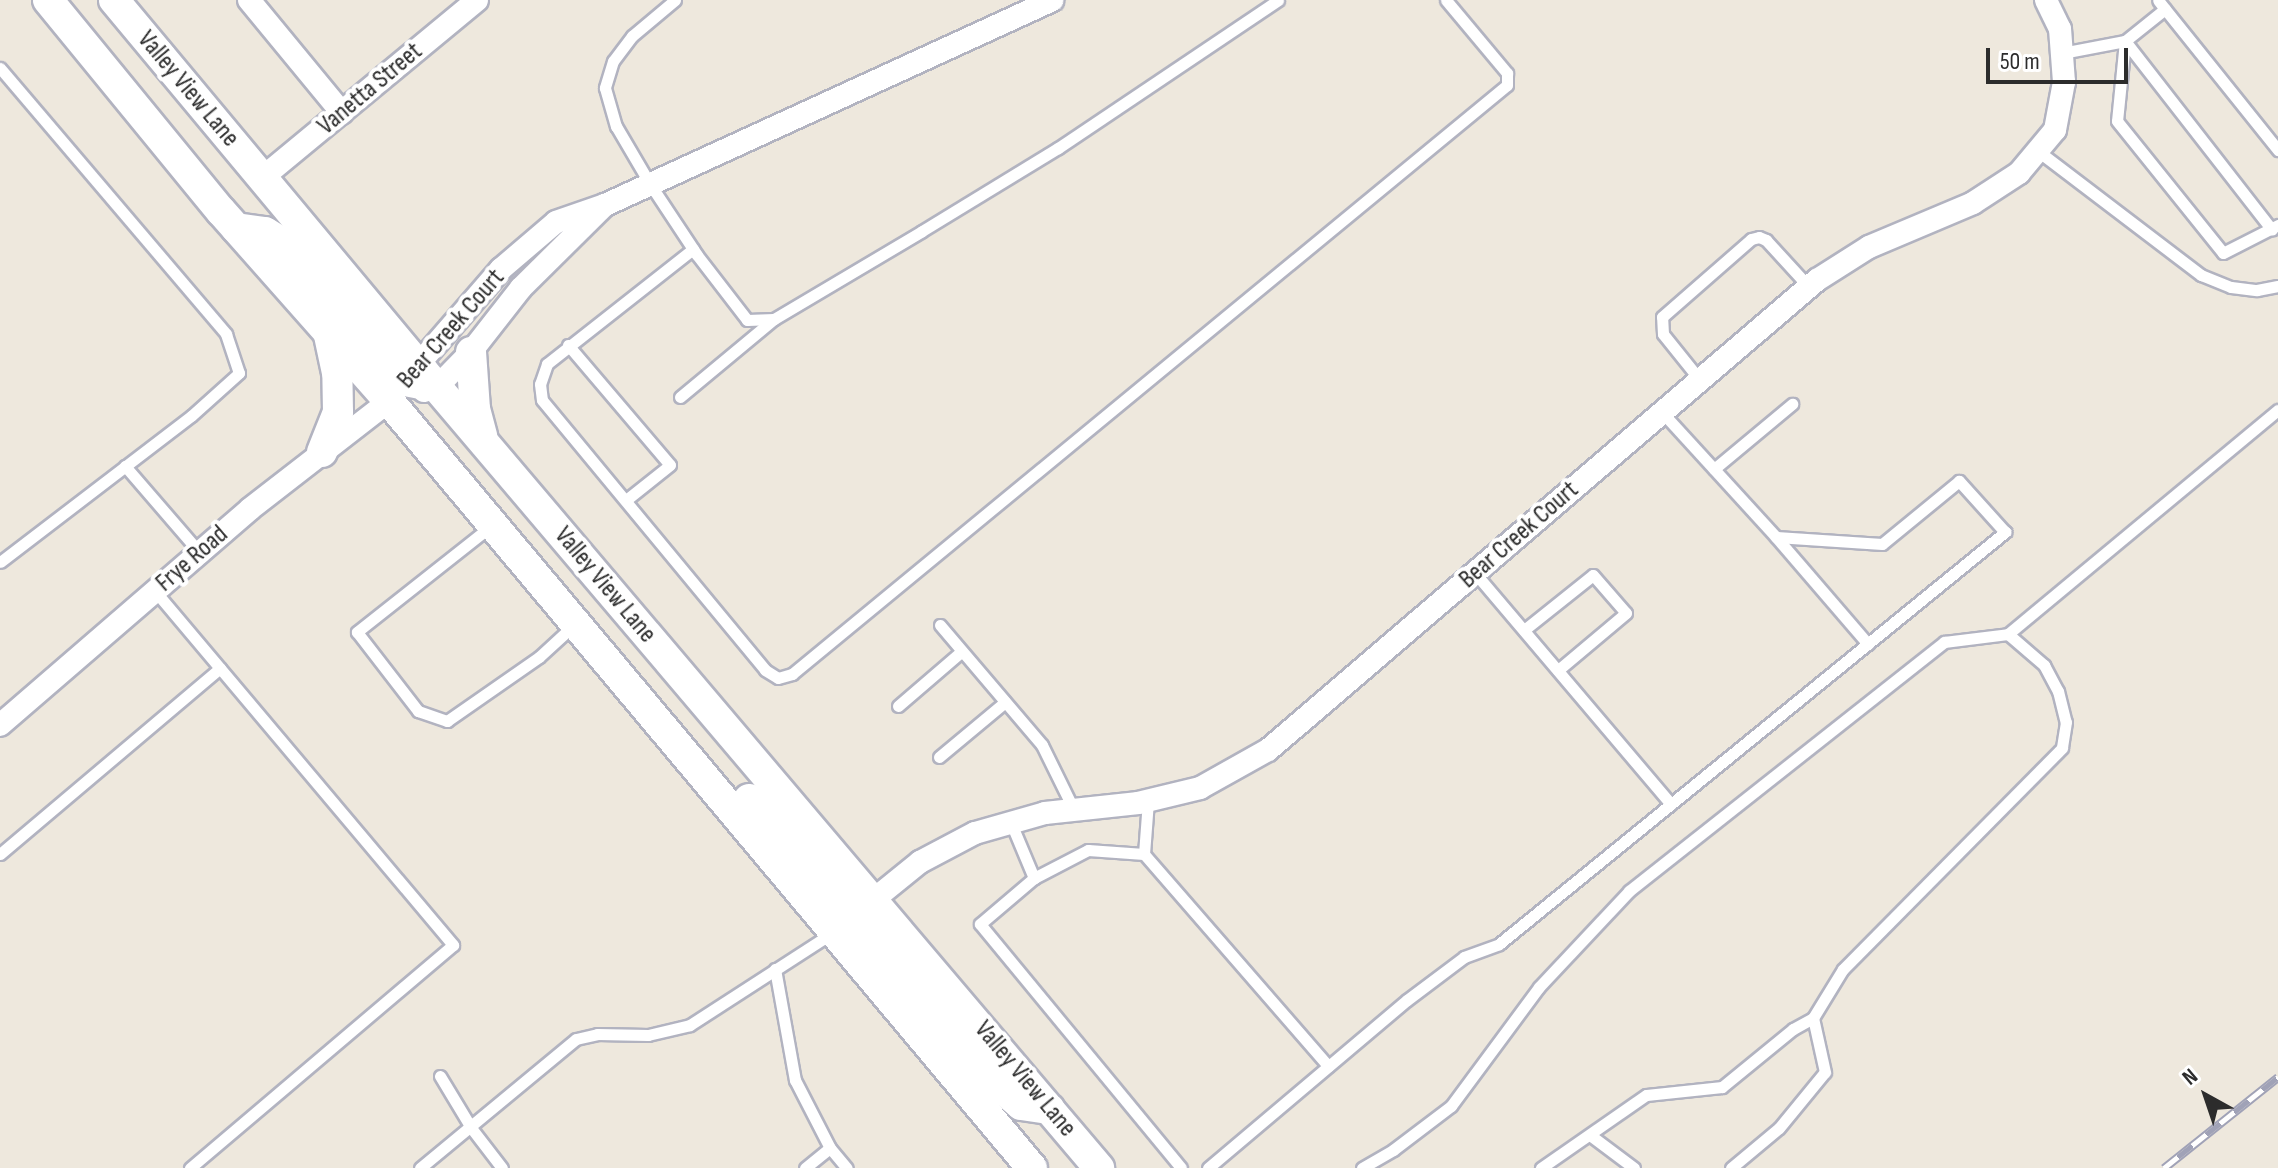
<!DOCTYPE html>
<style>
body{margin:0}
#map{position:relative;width:2278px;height:1168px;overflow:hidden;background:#eee8dd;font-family:"Sofia Sans Condensed",sans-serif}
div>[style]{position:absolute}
.roads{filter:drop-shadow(2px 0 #b2b3c0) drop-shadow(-2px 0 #b2b3c0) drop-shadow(0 2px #b2b3c0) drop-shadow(0 -2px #b2b3c0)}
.lane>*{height:11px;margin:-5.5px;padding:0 5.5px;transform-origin:5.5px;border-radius:5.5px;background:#fff}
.street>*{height:22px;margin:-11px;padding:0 11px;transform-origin:11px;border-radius:11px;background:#fff}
.secondary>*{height:30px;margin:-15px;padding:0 15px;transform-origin:15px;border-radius:15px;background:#fff}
.rail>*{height:9px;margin-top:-4.5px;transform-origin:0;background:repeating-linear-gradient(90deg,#fff 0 18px,#a0a2b7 0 36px);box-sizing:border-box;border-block:2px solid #a0a2b7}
span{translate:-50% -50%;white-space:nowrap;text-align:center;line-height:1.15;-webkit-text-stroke:8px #fff;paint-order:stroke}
.street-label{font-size:26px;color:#2c2c2c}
.north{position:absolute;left:2166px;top:1056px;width:80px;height:80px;-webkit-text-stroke:6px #fff;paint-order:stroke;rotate:320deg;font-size:22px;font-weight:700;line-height:32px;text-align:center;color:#2c2c2c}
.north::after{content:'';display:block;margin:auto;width:28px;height:36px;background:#2c2c2c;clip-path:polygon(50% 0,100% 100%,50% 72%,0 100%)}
.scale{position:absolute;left:1986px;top:48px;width:142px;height:36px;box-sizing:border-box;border:4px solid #2c2c2c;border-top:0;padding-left:10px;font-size:24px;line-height:28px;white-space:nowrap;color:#2c2c2c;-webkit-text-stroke:6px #fff;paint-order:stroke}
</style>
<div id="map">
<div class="roads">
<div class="lane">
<i style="left:675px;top:0;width:56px;rotate:140.1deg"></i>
<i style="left:632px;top:36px;width:31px;rotate:127deg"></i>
<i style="left:613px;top:61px;width:28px;rotate:107deg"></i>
<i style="left:605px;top:88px;width:40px;rotate:74deg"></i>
<i style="left:616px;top:126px;width:67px;rotate:59.6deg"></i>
<i style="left:650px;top:184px;width:85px;rotate:56.5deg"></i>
<i style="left:697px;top:255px;width:82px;rotate:52.4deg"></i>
<i style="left:747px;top:320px;width:27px;rotate:-2deg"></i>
<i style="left:774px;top:319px;width:172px;rotate:-30.7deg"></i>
<i style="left:922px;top:231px;width:159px;rotate:-31.4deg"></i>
<i style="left:1058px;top:148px;width:265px;rotate:-33.9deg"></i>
<i style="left:2165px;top:9px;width:181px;rotate:51.3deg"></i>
<i style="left:2125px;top:41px;width:80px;rotate:95.7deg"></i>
<i style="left:2117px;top:121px;width:169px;rotate:51.2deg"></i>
<i style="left:2223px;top:253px;width:62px;rotate:-27deg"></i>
<i style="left:2125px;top:41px;width:239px;rotate:52.1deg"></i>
<i style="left:2062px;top:53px;width:64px;rotate:-10.8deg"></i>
<i style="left:2125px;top:41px;width:51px;rotate:-38.7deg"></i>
<i style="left:2165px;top:9px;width:11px;rotate:-128deg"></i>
<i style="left:0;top:68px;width:349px;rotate:49.6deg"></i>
<i style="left:226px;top:334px;width:41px;rotate:71.6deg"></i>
<i style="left:239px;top:373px;width:64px;rotate:138.1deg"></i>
<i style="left:191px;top:416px;width:240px;rotate:142.6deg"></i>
<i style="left:2038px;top:151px;width:205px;rotate:37.3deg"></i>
<i style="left:2201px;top:275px;width:32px;rotate:22deg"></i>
<i style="left:2231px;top:287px;width:26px;rotate:7deg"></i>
<i style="left:2257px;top:290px;width:21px;rotate:-11deg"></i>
<i style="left:693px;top:249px;width:186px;rotate:141.8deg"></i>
<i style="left:547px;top:364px;width:21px;rotate:109deg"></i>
<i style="left:540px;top:384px;width:16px;rotate:83deg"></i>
<i style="left:542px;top:400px;width:350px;rotate:50.4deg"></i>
<i style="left:765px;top:670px;width:15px;rotate:32deg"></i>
<i style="left:778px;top:678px;width:15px;rotate:-16deg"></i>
<i style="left:792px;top:674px;width:926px;rotate:-39.48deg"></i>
<i style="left:1507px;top:85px;width:12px;rotate:-90deg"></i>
<i style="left:1507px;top:73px;width:95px;rotate:-129.9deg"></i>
<i style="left:568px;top:345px;width:157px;rotate:49.6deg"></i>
<i style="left:670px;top:465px;width:56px;rotate:141.5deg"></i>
<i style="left:1700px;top:380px;width:59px;rotate:-128.8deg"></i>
<i style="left:1663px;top:334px;width:17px;rotate:-93deg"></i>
<i style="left:1662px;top:317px;width:118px;rotate:-41.2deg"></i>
<i style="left:1751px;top:239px;width:8px;rotate:-14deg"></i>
<i style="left:1759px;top:237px;width:8px;rotate:23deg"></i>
<i style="left:1766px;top:240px;width:64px;rotate:47.5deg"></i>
<i style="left:680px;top:397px;width:122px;rotate:-39.7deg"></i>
<i style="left:125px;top:466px;width:115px;rotate:49.2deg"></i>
<i style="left:1714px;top:469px;width:102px;rotate:-39.8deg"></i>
<i style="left:491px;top:526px;width:171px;rotate:141.7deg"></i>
<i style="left:357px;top:632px;width:100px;rotate:52.3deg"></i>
<i style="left:418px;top:711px;width:31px;rotate:19deg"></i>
<i style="left:447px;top:721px;width:112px;rotate:-34.8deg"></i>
<i style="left:539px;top:657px;width:49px;rotate:-42.5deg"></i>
<i style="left:1776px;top:537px;width:141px;rotate:49.3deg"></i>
<i style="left:1475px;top:573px;width:303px;rotate:49.7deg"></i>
<i style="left:155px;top:591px;width:463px;rotate:49.9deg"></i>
<i style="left:453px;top:945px;width:345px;rotate:139.7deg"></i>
<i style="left:940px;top:625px;width:157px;rotate:49.6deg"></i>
<i style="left:1042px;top:745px;width:72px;rotate:63.8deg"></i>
<i style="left:1524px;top:630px;width:88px;rotate:-38.6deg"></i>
<i style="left:1593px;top:575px;width:50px;rotate:49deg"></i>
<i style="left:1626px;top:613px;width:89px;rotate:140deg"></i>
<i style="left:2008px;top:634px;width:351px;rotate:-39.7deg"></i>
<i style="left:898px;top:706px;width:84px;rotate:-40.7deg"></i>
<i style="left:939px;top:757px;width:86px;rotate:-39.8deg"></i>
<i style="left:1011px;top:823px;width:60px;rotate:67.3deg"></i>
<i style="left:1034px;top:878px;width:71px;rotate:139.6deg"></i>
<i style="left:980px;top:924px;width:316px;rotate:50.5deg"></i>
<i style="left:0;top:854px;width:288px;rotate:-40.2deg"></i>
<i style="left:1144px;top:854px;width:281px;rotate:49deg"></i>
<i style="left:1034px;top:878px;width:61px;rotate:-27.4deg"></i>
<i style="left:1088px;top:850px;width:56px;rotate:4.1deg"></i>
<i style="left:1144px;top:854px;width:53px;rotate:-85.7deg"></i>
<i style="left:775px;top:969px;width:113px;rotate:79.8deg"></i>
<i style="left:795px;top:1080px;width:76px;rotate:62.8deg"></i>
<i style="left:830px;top:1148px;width:26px;rotate:50deg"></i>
<i style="left:440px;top:1076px;width:62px;rotate:58.9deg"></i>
<i style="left:472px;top:1129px;width:49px;rotate:52.4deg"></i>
<i style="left:1590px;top:1135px;width:55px;rotate:36.9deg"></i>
<i style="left:420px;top:1168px;width:202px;rotate:-39.6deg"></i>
<i style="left:576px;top:1039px;width:22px;rotate:-13deg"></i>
<i style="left:597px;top:1034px;width:51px;rotate:1.1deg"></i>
<i style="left:648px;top:1035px;width:43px;rotate:-13.4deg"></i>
<i style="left:690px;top:1025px;width:169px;rotate:-32.9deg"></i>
<i style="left:805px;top:1168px;width:32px;rotate:-39deg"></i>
<i style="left:1208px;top:1168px;width:260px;rotate:-40.2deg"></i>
<i style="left:1407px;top:1000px;width:71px;rotate:-37deg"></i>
<i style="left:1464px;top:957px;width:37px;rotate:-20deg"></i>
<i style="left:1499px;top:944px;width:653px;rotate:-39.15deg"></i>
<i style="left:2005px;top:532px;width:69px;rotate:-132deg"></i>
<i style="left:1959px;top:481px;width:99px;rotate:140.7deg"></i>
<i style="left:1882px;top:544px;width:106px;rotate:-176.2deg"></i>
<i style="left:1776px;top:537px;width:169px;rotate:-132.4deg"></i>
<i style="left:1362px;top:1168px;width:36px;rotate:-30deg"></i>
<i style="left:1393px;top:1150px;width:73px;rotate:-37.2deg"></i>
<i style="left:1451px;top:1106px;width:148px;rotate:-53.5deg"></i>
<i style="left:1539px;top:987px;width:132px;rotate:-46.8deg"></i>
<i style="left:1629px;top:891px;width:402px;rotate:-38.3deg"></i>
<i style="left:1944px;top:642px;width:64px;rotate:-7.1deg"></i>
<i style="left:2008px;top:634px;width:48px;rotate:40.7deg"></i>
<i style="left:2044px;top:665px;width:30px;rotate:62deg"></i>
<i style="left:2058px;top:691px;width:32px;rotate:76deg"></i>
<i style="left:2066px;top:722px;width:26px;rotate:99deg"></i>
<i style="left:2062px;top:748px;width:311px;rotate:134.7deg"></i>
<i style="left:1843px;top:969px;width:57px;rotate:121.5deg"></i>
<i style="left:1813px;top:1018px;width:23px;rotate:151deg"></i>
<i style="left:1793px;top:1029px;width:92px;rotate:140.8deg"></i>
<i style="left:1722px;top:1087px;width:76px;rotate:174deg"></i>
<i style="left:1646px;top:1095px;width:128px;rotate:145.2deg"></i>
<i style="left:1731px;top:1168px;width:62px;rotate:-39.8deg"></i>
<i style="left:1779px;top:1128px;width:72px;rotate:-50.6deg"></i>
<i style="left:1825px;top:1072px;width:55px;rotate:-102.5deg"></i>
</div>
<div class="street">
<i style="left:249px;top:0;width:146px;rotate:50.5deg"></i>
<i style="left:262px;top:178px;width:279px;rotate:-39.6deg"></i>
<i style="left:410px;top:374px;width:139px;rotate:-49.1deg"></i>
<i style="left:501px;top:269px;width:72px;rotate:-40.5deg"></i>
<i style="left:556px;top:222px;width:52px;rotate:-19.1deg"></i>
<i style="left:605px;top:205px;width:492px;rotate:-24.6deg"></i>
<i style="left:424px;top:391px;width:14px;rotate:-17deg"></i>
<i style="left:437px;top:387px;width:49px;rotate:-45.8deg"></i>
<i style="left:471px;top:352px;width:81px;rotate:-52deg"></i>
<i style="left:521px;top:288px;width:118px;rotate:-44.7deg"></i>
<i style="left:0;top:725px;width:330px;rotate:-40.8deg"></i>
<i style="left:250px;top:509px;width:176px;rotate:-37.8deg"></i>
<i style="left:862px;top:909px;width:75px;rotate:-39deg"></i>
<i style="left:920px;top:862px;width:62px;rotate:-27.8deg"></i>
<i style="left:975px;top:833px;width:73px;rotate:-15.9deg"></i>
<i style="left:1045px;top:813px;width:94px;rotate:-6.1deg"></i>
<i style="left:1138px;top:803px;width:64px;rotate:-13.6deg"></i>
<i style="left:1200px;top:788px;width:78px;rotate:-29.2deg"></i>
<i style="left:1268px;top:750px;width:723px;rotate:-40.57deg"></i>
<i style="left:1817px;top:280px;width:62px;rotate:-32.4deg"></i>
<i style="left:1869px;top:247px;width:113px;rotate:-22.9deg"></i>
<i style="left:1973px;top:203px;width:55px;rotate:-33.1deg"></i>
<i style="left:2019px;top:173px;width:56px;rotate:-50.1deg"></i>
<i style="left:2055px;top:130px;width:49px;rotate:-79.4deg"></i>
<i style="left:2064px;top:82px;width:53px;rotate:-94.3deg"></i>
<i style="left:2060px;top:29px;width:32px;rotate:-116deg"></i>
</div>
<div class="secondary">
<i style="left:48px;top:0;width:273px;rotate:50.7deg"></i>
<i style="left:221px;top:211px;width:254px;rotate:48.5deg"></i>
<i style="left:389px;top:401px;width:1001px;rotate:50.03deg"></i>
<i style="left:114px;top:0;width:484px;rotate:50.2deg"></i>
<i style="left:424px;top:372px;width:1044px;rotate:49.7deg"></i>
<i style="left:236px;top:228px;width:29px;rotate:8deg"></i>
<i style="left:265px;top:232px;width:25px;rotate:32deg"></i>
<i style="left:286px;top:245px;width:147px;rotate:50.8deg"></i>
<i style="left:379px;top:359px;width:34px;rotate:40deg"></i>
<i style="left:405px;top:381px;width:33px;rotate:11deg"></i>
<i style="left:471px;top:352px;width:57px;rotate:86deg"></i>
<i style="left:475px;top:409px;width:28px;rotate:75deg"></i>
<i style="left:322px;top:452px;width:43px;rotate:-68.2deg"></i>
<i style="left:338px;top:412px;width:39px;rotate:-91deg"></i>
<i style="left:337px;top:373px;width:40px;rotate:-102deg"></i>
<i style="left:749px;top:799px;width:130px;rotate:49.7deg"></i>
<i style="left:833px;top:898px;width:19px;rotate:32deg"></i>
<i style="left:849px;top:908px;width:25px;rotate:-18deg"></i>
<i style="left:833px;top:932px;width:23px;rotate:-13deg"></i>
<i style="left:855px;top:927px;width:17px;rotate:31deg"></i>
<i style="left:870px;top:936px;width:196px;rotate:49.3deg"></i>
<i style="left:998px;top:1085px;width:30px;rotate:41deg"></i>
<i style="left:1021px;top:1105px;width:29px;rotate:8deg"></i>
</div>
</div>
<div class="rail">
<i style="left:2164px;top:1168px;width:146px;rotate:-38.6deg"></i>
</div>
<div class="street-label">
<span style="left:188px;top:89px;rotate:50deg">Valley View Lane</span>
<span style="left:370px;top:89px;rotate:-40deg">Vanetta Street</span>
<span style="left:451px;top:329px;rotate:-49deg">Bear Creek Court</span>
<span style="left:1519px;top:535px;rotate:-41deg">Bear Creek Court</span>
<span style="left:192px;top:559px;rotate:-41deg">Frye Road</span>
<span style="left:605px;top:585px;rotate:50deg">Valley View Lane</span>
<span style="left:1025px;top:1079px;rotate:50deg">Valley View Lane</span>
</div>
<div class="north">N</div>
<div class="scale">50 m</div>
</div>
